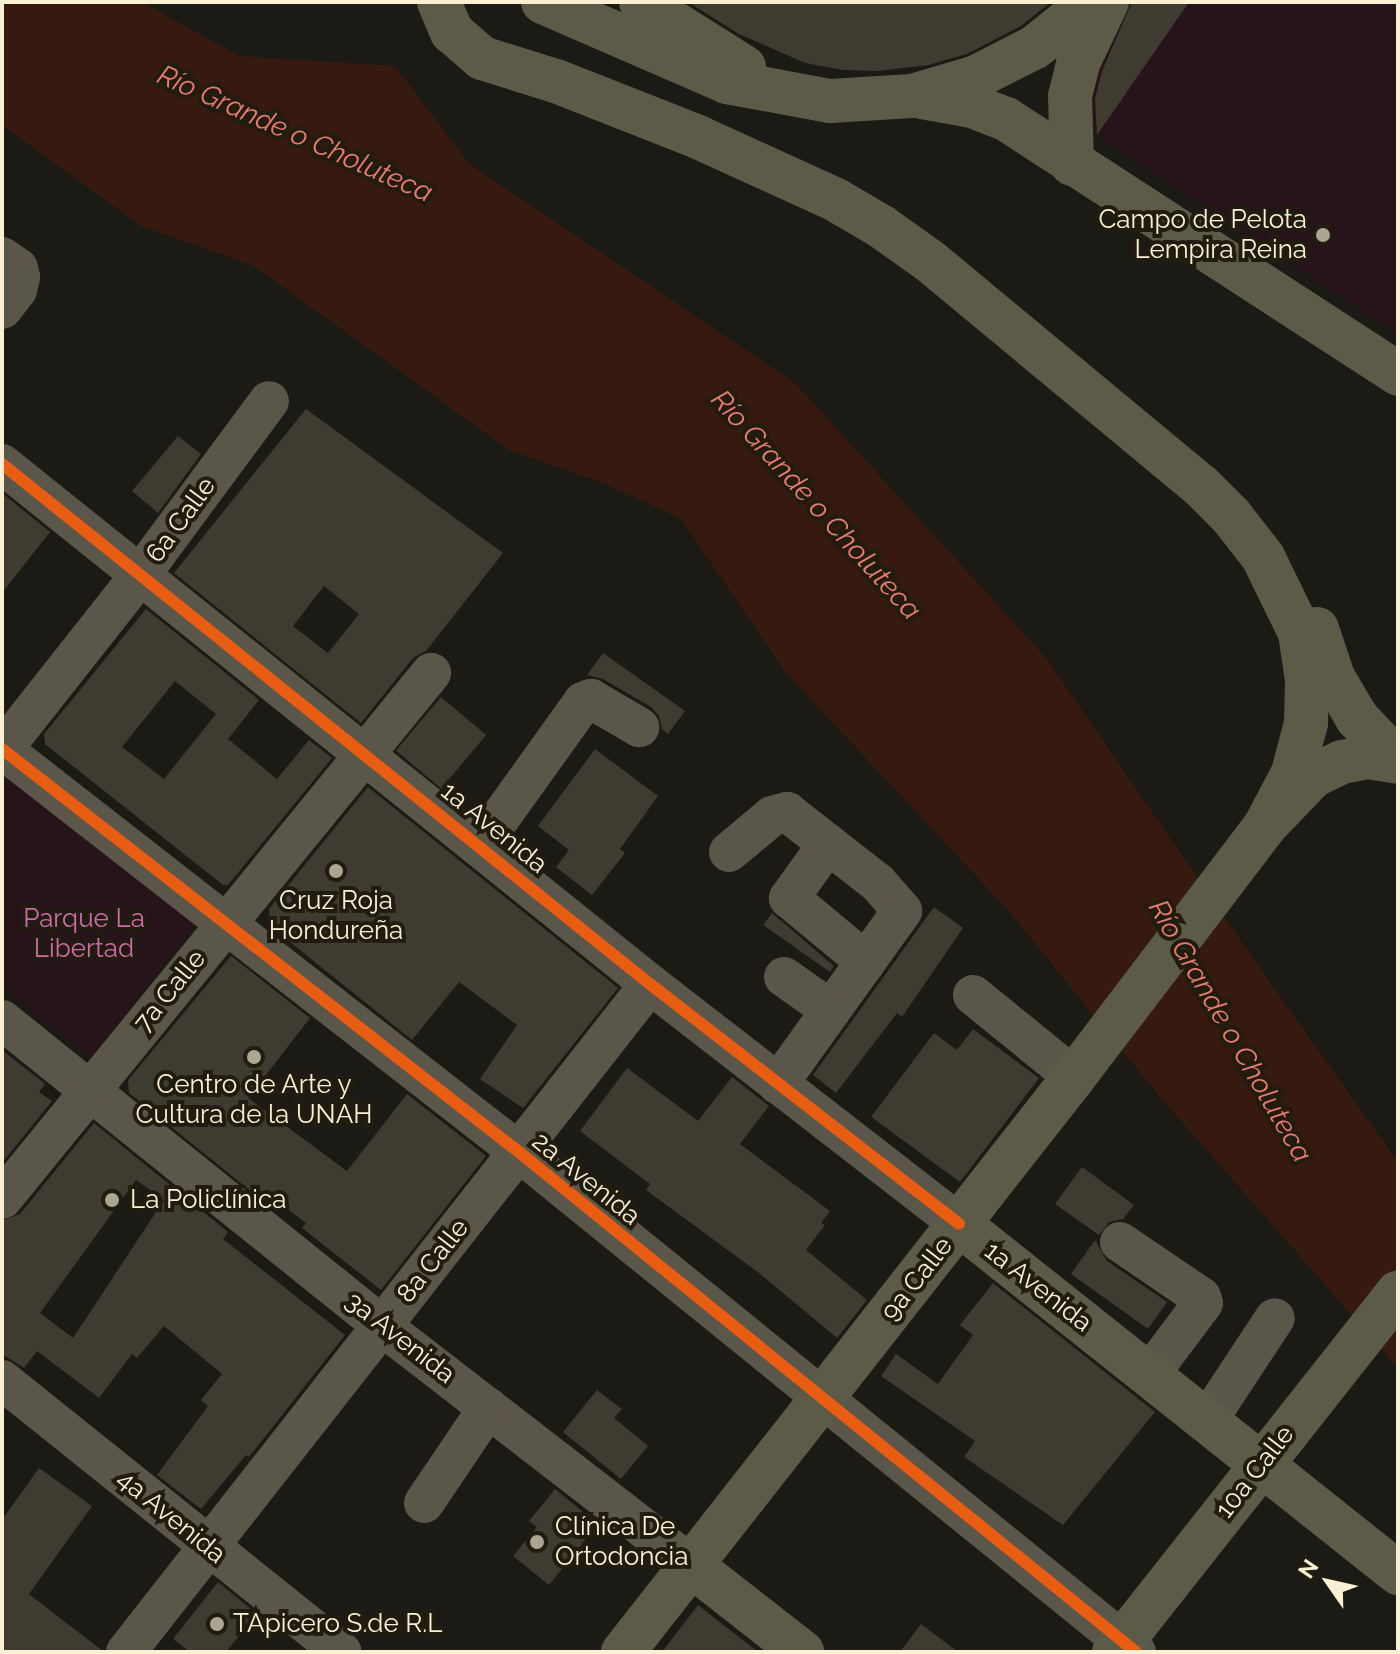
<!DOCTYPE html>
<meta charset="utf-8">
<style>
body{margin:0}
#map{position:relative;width:1400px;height:1654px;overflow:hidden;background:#1c1a14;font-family:Raleway,sans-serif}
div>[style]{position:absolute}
.green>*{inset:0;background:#27141b}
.water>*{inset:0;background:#361a0f}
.building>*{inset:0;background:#3e3b31;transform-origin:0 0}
.minor>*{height:40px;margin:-20px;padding:0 20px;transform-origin:20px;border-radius:20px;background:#5b564a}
.major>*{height:44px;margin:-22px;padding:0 22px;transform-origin:22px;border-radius:22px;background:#5c5b48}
.cycleway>*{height:12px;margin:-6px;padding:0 6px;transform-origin:6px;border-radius:6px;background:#e95d12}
.dots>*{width:22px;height:22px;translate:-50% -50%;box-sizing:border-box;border:4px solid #201c10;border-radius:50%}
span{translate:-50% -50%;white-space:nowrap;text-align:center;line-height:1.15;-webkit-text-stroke:8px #201c10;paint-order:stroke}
.poi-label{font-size:26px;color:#faf0d4}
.right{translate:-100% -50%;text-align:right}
.left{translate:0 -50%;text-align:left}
.street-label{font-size:26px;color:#faf0d4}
.park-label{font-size:26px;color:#d169aa}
.water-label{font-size:28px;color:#ed796e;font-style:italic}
.frame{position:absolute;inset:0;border:4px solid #faf0d4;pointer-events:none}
.north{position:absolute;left:1288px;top:1542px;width:80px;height:80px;-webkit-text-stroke:6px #201c10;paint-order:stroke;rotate:304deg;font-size:22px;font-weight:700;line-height:32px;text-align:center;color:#faf0d4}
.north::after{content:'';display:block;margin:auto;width:28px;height:36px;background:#faf0d4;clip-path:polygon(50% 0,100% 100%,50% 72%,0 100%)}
</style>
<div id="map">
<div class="green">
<i style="clip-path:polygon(1118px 2px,1398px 2px,1398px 334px,1097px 135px,1079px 108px)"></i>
<i style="clip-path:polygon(13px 773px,199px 920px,91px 1057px,2px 987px,2px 787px)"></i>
</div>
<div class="water">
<i style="clip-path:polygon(2px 2px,142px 2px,239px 56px,395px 66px,469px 164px,795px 383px,1046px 658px,1259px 967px,1398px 1162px,1398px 1368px,1160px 1097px,1007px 909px,786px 673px,681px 519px,608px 485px,509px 450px,254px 266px,141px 226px,2px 125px)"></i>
</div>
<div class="building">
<i style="clip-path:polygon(688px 2px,1051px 2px,1021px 26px,967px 54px,928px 65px,877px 71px,843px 70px,805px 63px,739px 34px)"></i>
<i style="clip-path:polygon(1132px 2px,1189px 2px,1097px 135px,1095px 99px,1102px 71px)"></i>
<i style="clip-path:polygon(evenodd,306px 409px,503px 553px,426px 651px,413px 658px,361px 723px,174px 573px,306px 409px,324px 586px,359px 614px,328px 653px,293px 626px,324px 586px)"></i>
<i style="clip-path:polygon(178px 436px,201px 454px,158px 513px,132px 491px)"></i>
<i style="clip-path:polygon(2px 493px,50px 532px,2px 593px)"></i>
<i style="clip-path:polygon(evenodd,146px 609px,259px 700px,228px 739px,277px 779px,309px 740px,332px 758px,228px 885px,223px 885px,45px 744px,44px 734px,146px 609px,175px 681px,216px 714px,164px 779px,122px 747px,175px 681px)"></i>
<i style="clip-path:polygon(603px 653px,685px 711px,668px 734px,662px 729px,659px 716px,651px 707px,603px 679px,587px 675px)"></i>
<i style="left:441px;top:697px;width:59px;height:70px;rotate:40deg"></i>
<i style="clip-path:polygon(595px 749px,658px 796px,620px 849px,625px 853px,592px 895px,556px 867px,569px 850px,538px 826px)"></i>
<i style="clip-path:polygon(368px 787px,618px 988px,523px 1108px,480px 1079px,517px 1025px,459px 982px,412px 1040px,270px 926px,269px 909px)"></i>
<i style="clip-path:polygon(934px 907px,963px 928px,902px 1017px,897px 1013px,836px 1093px,813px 1075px)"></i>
<i style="clip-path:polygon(772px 913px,834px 966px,830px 972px,763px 925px)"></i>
<i style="clip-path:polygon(231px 956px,310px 1018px,248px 1098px,347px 1171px,407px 1094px,486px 1156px,381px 1290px,302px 1228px,306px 1223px,268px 1194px,263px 1201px,129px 1093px,128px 1080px)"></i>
<i style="clip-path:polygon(973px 1029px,1039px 1078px,960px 1182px,871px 1117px,934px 1033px,957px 1050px)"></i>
<i style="clip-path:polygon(2px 1050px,45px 1084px,39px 1092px,52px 1101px,2px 1163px)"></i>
<i style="clip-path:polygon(627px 1068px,698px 1121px,732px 1077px,769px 1106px,740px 1144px,830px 1211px,821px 1223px,825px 1225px,806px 1250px,867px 1300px,837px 1338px,759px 1273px,646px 1190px,650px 1184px,580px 1131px)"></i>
<i style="clip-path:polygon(evenodd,94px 1123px,228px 1232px,223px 1239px,345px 1335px,249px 1457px,246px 1455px,201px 1509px,157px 1475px,208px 1406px,201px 1400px,222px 1374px,164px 1326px,137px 1358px,132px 1354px,99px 1398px,37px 1351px,24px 1368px,2px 1354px,2px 1221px,20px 1214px,94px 1123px,136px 1180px,164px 1200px,73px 1338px,40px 1313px,136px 1180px)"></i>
<i style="clip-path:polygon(1082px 1167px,1134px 1205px,1123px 1219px,1109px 1222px,1099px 1235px,1055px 1204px)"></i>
<i style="clip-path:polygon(1095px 1240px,1107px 1261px,1167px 1302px,1148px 1329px,1071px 1274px)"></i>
<i style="clip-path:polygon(993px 1283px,1155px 1412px,1063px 1525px,964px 1457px,975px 1441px,881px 1376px,896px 1354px,938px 1384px,973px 1335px,960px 1325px)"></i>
<i style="clip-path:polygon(597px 1390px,622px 1409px,614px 1418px,648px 1446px,621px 1479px,563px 1432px)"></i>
<i style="clip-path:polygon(39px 1468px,92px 1506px,29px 1594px,104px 1652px,2px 1652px,2px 1520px)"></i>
<i style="clip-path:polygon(555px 1489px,598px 1524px,549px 1585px,513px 1556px,537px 1527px,529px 1521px)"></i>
<i style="clip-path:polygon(218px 1582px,257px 1614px,226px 1652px,190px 1652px,173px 1639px)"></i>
<i style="clip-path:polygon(698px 1605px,758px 1652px,662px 1652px)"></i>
<i style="clip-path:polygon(921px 1624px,958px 1652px,900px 1652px)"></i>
</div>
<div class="minor">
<i style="left:2px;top:257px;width:19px;rotate:35deg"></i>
<i style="left:18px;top:268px;width:9px;rotate:77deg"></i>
<i style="left:20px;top:277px;width:13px;rotate:103deg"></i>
<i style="left:17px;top:290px;width:24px;rotate:128deg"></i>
<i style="left:2px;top:464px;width:831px;rotate:38.75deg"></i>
<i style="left:650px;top:984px;width:391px;rotate:37.8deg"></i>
<i style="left:2px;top:749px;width:656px;rotate:37.94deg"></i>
<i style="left:519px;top:1152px;width:794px;rotate:39.02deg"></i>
<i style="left:2px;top:750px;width:224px;rotate:-51.7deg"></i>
<i style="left:141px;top:574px;width:215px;rotate:-53.5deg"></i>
<i style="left:828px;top:844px;width:67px;rotate:125.8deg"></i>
<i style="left:789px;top:898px;width:100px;rotate:39.7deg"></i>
<i style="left:480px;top:846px;width:177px;rotate:-54.4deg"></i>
<i style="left:583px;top:702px;width:9px;rotate:-21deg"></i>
<i style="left:591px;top:699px;width:56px;rotate:30.3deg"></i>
<i style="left:729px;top:852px;width:56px;rotate:-39.9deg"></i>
<i style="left:772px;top:816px;width:16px;rotate:-15deg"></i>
<i style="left:787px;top:812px;width:115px;rotate:38deg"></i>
<i style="left:878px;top:883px;width:37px;rotate:49deg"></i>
<i style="left:902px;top:911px;width:213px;rotate:125.6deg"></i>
<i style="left:784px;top:977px;width:57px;rotate:35.1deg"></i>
<i style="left:973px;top:995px;width:130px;rotate:39.1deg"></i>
<i style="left:2px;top:1020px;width:488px;rotate:38.8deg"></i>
<i style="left:382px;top:1326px;width:392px;rotate:37.7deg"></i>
<i style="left:2px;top:1199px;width:679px;rotate:-50.8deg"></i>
<i style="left:1120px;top:1242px;width:98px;rotate:34.2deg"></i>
<i style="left:1201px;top:1297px;width:6px;rotate:72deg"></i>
<i style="left:1203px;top:1303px;width:90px;rotate:126.9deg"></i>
<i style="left:2px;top:1380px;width:435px;rotate:38.7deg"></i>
<i style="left:1207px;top:1421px;width:123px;rotate:-56.6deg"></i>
<i style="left:424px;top:1503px;width:115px;rotate:-56deg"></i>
<i style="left:126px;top:1652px;width:849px;rotate:-51.89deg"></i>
</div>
<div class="major">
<i style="left:439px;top:2px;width:33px;rotate:67deg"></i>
<i style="left:452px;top:32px;width:40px;rotate:41deg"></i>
<i style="left:482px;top:58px;width:77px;rotate:17.3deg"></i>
<i style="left:556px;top:81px;width:153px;rotate:21.5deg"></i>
<i style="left:698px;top:137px;width:152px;rotate:24.5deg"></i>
<i style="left:836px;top:200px;width:53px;rotate:30.4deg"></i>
<i style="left:882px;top:227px;width:60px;rotate:35.5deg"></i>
<i style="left:931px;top:262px;width:349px;rotate:39.7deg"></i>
<i style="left:1200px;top:485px;width:44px;rotate:45deg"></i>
<i style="left:1231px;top:516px;width:52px;rotate:52deg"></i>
<i style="left:1263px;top:557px;width:85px;rotate:64deg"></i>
<i style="left:1300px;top:633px;width:48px;rotate:81.5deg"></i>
<i style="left:1307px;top:680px;width:43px;rotate:91.3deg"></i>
<i style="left:1306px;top:723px;width:52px;rotate:104.6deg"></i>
<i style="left:1293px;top:773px;width:60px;rotate:117.8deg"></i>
<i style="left:543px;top:2px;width:201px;rotate:23.5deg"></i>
<i style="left:727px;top:82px;width:105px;rotate:10.5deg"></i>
<i style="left:830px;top:101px;width:82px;rotate:-3.5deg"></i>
<i style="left:912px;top:96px;width:67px;rotate:-16.5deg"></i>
<i style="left:976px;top:77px;width:66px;rotate:-27deg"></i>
<i style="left:1035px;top:47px;width:72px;rotate:-38.8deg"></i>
<i style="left:641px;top:2px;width:122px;rotate:32.3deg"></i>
<i style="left:922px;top:97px;width:51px;rotate:10.2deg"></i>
<i style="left:972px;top:106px;width:36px;rotate:21deg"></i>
<i style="left:1006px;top:119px;width:468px;rotate:33deg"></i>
<i style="left:1072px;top:164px;width:68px;rotate:-91.7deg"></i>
<i style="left:1070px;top:96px;width:34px;rotate:-76deg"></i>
<i style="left:1078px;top:63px;width:68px;rotate:-64.6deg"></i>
<i style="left:1317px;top:629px;width:51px;rotate:71.6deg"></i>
<i style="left:1333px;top:677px;width:48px;rotate:59.7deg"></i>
<i style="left:1357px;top:718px;width:59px;rotate:46.4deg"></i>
<i style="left:959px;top:1224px;width:561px;rotate:38.48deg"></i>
<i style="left:692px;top:1566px;width:140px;rotate:38deg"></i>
<i style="left:623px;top:1652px;width:731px;rotate:-51.89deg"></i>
<i style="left:1074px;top:1077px;width:315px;rotate:-52.7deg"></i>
<i style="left:1265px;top:826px;width:69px;rotate:-46.2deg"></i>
<i style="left:1313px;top:776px;width:32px;rotate:-26deg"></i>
<i style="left:1342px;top:762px;width:26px;rotate:-11deg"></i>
<i style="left:1368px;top:757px;width:30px;rotate:9deg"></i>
<i style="left:1114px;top:1652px;width:458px;rotate:-51.7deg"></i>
</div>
<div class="cycleway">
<i style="left:2px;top:464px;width:831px;rotate:38.75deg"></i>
<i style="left:650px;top:984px;width:391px;rotate:37.8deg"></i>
<i style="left:2px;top:749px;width:656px;rotate:37.94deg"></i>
<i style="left:519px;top:1152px;width:794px;rotate:39.02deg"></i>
</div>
<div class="dots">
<i style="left:1323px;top:235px;background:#aca591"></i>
<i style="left:336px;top:871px;background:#aca591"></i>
<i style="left:254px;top:1057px;background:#aca591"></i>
<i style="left:112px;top:1200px;background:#aca591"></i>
<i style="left:537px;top:1542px;background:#aca591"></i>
<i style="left:217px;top:1624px;background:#aca591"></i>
</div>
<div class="poi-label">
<span class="right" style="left:1307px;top:235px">Campo de Pelota<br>Lempira Reina</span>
<span style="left:336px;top:916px">Cruz Roja<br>Hondureña</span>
<span style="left:254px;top:1100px">Centro de Arte y<br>Cultura de la UNAH</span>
<span class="left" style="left:130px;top:1200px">La Policlínica</span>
<span class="left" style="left:555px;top:1542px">Clínica De<br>Ortodoncia</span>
<span class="left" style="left:233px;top:1624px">TApicero S.de R.L</span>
</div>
<div class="street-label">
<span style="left:181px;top:520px;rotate:-54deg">6a Calle</span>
<span style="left:494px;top:828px;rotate:39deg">1a Avenida</span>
<span style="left:170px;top:991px;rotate:-51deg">7a Calle</span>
<span style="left:586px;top:1179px;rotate:39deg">2a Avenida</span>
<span style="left:433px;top:1261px;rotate:-52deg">8a Calle</span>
<span style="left:917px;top:1279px;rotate:-52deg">9a Calle</span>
<span style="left:1038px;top:1287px;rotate:38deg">1a Avenida</span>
<span style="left:400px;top:1338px;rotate:38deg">3a Avenida</span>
<span style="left:1255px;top:1472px;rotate:-52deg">10a Calle</span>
<span style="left:171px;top:1517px;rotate:39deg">4a Avenida</span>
</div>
<div class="park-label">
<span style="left:84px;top:934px">Parque La<br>Libertad</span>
</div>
<div class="water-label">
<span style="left:295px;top:134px;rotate:24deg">Río Grande o Choluteca</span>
<span style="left:816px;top:505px;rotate:48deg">Río Grande o Choluteca</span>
<span style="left:1230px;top:1031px;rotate:60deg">Río Grande o Choluteca</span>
</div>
<div class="frame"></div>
<div class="north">N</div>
</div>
